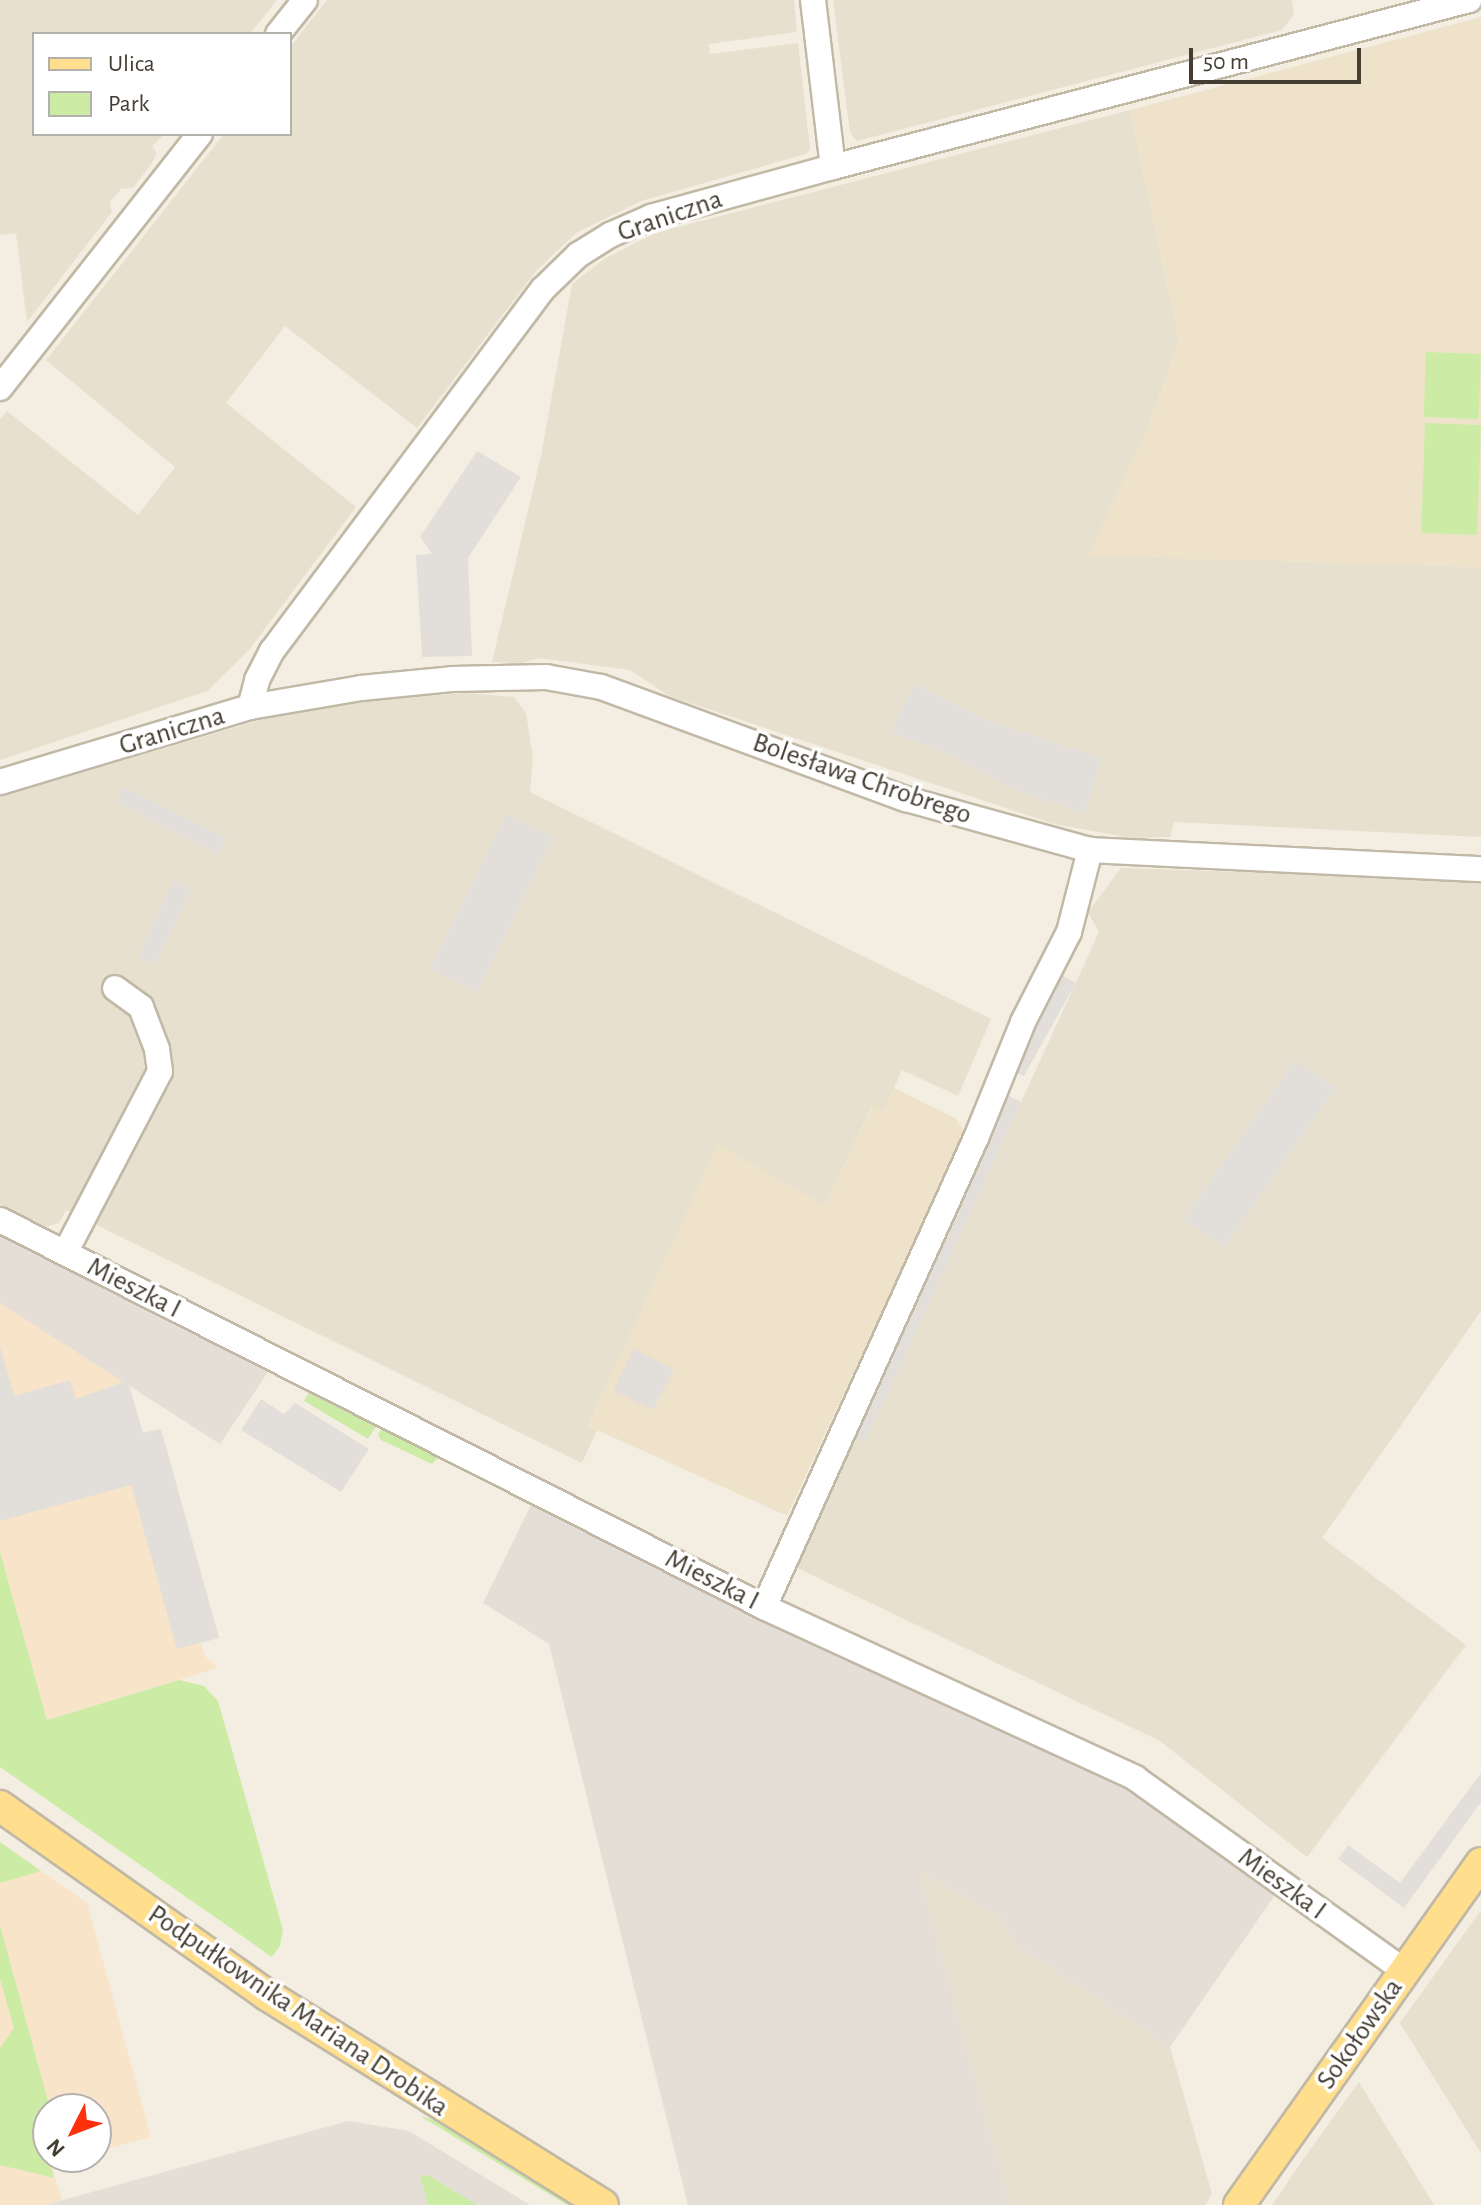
<!DOCTYPE html>
<meta charset="utf-8">
<style>
body{margin:0}
#map{position:relative;width:1481px;height:2205px;overflow:hidden;background:#f3eee1;font-family:"Alegreya Sans",sans-serif}
div>[style]{position:absolute}
.residential>*{inset:0;background:#e7e0cf}
.commercial>*{inset:0;background:#f8e4c9}
.industrial>*{inset:0;background:#e4ded7}
.education>*{inset:0;background:#eee3ca}
.green>*{inset:0;background:#cceca6;transform-origin:0 0}
.parking>*{inset:0;background:#e2dfdb;transform-origin:0 0}
.roads{filter:drop-shadow(2px 0 #c1b8a6) drop-shadow(-2px 0 #c1b8a6) drop-shadow(0 2px #c1b8a6) drop-shadow(0 -2px #c1b8a6)}
.minor>*{height:24px;margin:-12px;padding:0 12px;transform-origin:12px;border-radius:12px;background:#fff}
.major>*{height:30px;margin:-15px;padding:0 15px;transform-origin:15px;border-radius:15px;background:#ffdf8e}
span{translate:-50% -50%;white-space:nowrap;text-align:center;line-height:1.15;-webkit-text-stroke:7px #fff;paint-order:stroke}
.street-label{font-size:28px;color:#443d32}
.legend{position:absolute;left:32px;top:32px;width:260px;height:104px;box-sizing:border-box;background:#fff;border:2px solid #b4b1ad;margin:0;padding:10px 14px;list-style:none;font-size:24px;color:#443d32}
.legend li{display:flex;align-items:center;gap:16px;height:40px}
.legend b{width:40px;border:2px solid #b4b1ad}
.north{position:absolute;left:32px;top:2093px;width:80px;height:80px;box-sizing:border-box;background:#fff;border:2px solid #b4b1ad;border-radius:50%;rotate:228deg;font-size:22px;font-weight:700;line-height:32px;text-align:center;color:#443d32}
.north::after{content:'';display:block;margin:auto;width:28px;height:36px;background:#ff310c;clip-path:polygon(50% 0,100% 100%,50% 72%,0 100%)}
.scale{position:absolute;left:1189px;top:48px;width:172px;height:36px;box-sizing:border-box;border:4px solid #443d32;border-top:0;padding-left:10px;font-size:24px;line-height:28px;white-space:nowrap;color:#443d32;-webkit-text-stroke:6px #fff;paint-order:stroke}
</style>
<div id="map">
<div class="residential">
<i style="clip-path:polygon(0 0,277px 0,250px 34px,34px 34px,34px 134px,164px 134px,152px 146px,157px 153px,152px 163px,133px 188px,121px 189px,110px 202px,112px 212px,27px 322px,16px 233px,0 235px)"></i>
<i style="clip-path:polygon(327px 0,794px 0,797px 32px,709px 44px,710px 54px,798px 43px,810px 149px,806px 154px,641px 201px,576px 233px,536px 271px,417px 428px,285px 326px,226px 403px,356px 507px,249px 650px,207px 691px,0 760px,0 419px,7px 411px,138px 515px,175px 467px,46px 360px,224px 134px,290px 134px,290px 47px)"></i>
<i style="clip-path:polygon(833px 0,1292px 0,1294px 14px,1282px 30px,857px 141px,850px 133px)"></i>
<i style="clip-path:polygon(1130px 110px,1179px 340px,1148px 427px,1089px 555px,1481px 567px,1481px 837px,1174px 822px,1170px 837px,1132px 838px,1054px 824px,669px 696px,630px 670px,538px 658px,522px 663px,492px 662px,541px 456px,572px 284px,604px 259px,655px 233px)"></i>
<i style="clip-path:polygon(466px 693px,514px 697px,526px 713px,533px 758px,530px 792px,991px 1019px,958px 1096px,902px 1070px,884px 1110px,872px 1106px,825px 1206px,718px 1145px,588px 1426px,597px 1430px,582px 1463px,66px 1210px,59px 1223px,45px 1227px,0 1204px,0 797px,267px 718px,373px 700px)"></i>
<i style="clip-path:polygon(1121px 868px,1481px 880px,1481px 1311px,1322px 1538px,1466px 1645px,1307px 1857px,1160px 1741px,795px 1567px,850px 1439px,866px 1440px,1099px 932px,1088px 912px)"></i>
<i style="clip-path:polygon(917px 1869px,999px 1916px,1019px 1947px,1170px 2047px,1212px 2194px,1205px 2205px,1010px 2205px)"></i>
<i style="clip-path:polygon(1481px 1910px,1481px 2153px,1400px 2023px)"></i>
<i style="clip-path:polygon(1359px 2082px,1434px 2205px,1272px 2205px,1304px 2158px)"></i>
</div>
<div class="commercial">
<i style="clip-path:polygon(0 1303px,129px 1385px,143px 1433px,161px 1429px,219px 1638px,201px 1643px,205px 1656px,218px 1668px,47px 1720px,0 1552px)"></i>
<i style="clip-path:polygon(0 1842px,87px 1903px,151px 2137px,96px 2152px,96px 2109px,48px 2109px,48px 2157px,80px 2157px,51px 2165px,62px 2200px,45px 2205px,0 2205px)"></i>
</div>
<div class="industrial">
<i style="clip-path:polygon(0 1236px,268px 1372px,220px 1444px,0 1303px)"></i>
<i style="clip-path:polygon(531px 1505px,763px 1619px,1113px 1782px,1150px 1802px,1275px 1895px,1170px 2047px,1019px 1947px,999px 1916px,918px 1870px,1010px 2205px,688px 2205px,549px 1644px,483px 1603px)"></i>
<i style="clip-path:polygon(348px 2121px,409px 2131px,530px 2205px,45px 2205px)"></i>
</div>
<div class="education">
<i style="clip-path:polygon(1481px 17px,1481px 567px,1088px 556px,1148px 427px,1179px 340px,1130px 110px)"></i>
<i style="clip-path:polygon(894px 1088px,955px 1118px,966px 1133px,912px 1256px,908px 1255px,787px 1516px,588px 1426px,718px 1144px,825px 1206px,873px 1105px,884px 1110px)"></i>
</div>
<div class="green">
<i style="left:1426px;top:352px;width:55px;height:65px;rotate:2deg"></i>
<i style="left:1425px;top:423px;width:56px;height:110px;rotate:2deg"></i>
<i style="clip-path:polygon(310px 1391px,377px 1425px,368px 1439px,304px 1401px)"></i>
<i style="clip-path:polygon(383px 1427px,439px 1456px,432px 1464px,381px 1440px,378px 1434px)"></i>
<i style="clip-path:polygon(0 1552px,47px 1720px,179px 1680px,204px 1686px,218px 1701px,283px 1930px,280px 1946px,272px 1957px,0 1767px)"></i>
<i style="clip-path:polygon(0 1842px,41px 1871px,0 1883px)"></i>
<i style="clip-path:polygon(0 1925px,48px 2101px,53px 2109px,48px 2109px,48px 2157px,67px 2157px,67px 2160px,51px 2165px,54px 2178px,0 2165px,0 2048px,14px 2028px,0 1979px)"></i>
<i style="clip-path:polygon(420px 2116px,444px 2123px,580px 2205px,567px 2205px)"></i>
<i style="clip-path:polygon(420px 2175px,430px 2176px,477px 2205px,428px 2205px)"></i>
</div>
<div class="parking">
<i style="clip-path:polygon(477px 451px,521px 477px,468px 558px,472px 656px,422px 657px,416px 555px,432px 554px,420px 537px)"></i>
<i style="clip-path:polygon(915px 683px,987px 721px,1102px 758px,1085px 813px,1007px 787px,956px 758px,891px 731px)"></i>
<i style="clip-path:polygon(124px 787px,227px 838px,216px 854px,116px 802px)"></i>
<i style="left:506px;top:814px;width:52px;height:173px;rotate:26deg"></i>
<i style="left:174px;top:880px;width:19px;height:85px;rotate:25deg"></i>
<i style="left:1060px;top:974px;width:18px;height:107px;rotate:29deg"></i>
<i style="left:1295px;top:1060px;width:49px;height:194px;rotate:35deg"></i>
<i style="clip-path:polygon(1003px 1093px,1021px 1102px,866px 1441px,850px 1439px)"></i>
<i style="clip-path:polygon(0 1346px,14px 1396px,70px 1380px,76px 1399px,123px 1382px,129px 1385px,143px 1433px,161px 1429px,219px 1638px,177px 1649px,131px 1485px,0 1521px)"></i>
<i style="left:634px;top:1349px;width:45px;height:46px;rotate:27deg"></i>
<i style="clip-path:polygon(261px 1399px,284px 1414px,295px 1403px,369px 1449px,341px 1492px,241px 1430px)"></i>
<i style="clip-path:polygon(1481px 1773px,1481px 1802px,1404px 1908px,1338px 1859px,1348px 1845px,1400px 1883px)"></i>
</div>
<div class="roads">
<div class="minor">
<i style="left:813px;top:0;width:168px;rotate:83.2deg"></i>
<i style="left:278px;top:34px;width:43px;rotate:-51.5deg"></i>
<i style="left:0;top:388px;width:323px;rotate:-51.8deg"></i>
<i style="left:250px;top:707px;width:28px;rotate:-75deg"></i>
<i style="left:257px;top:680px;width:33px;rotate:-63deg"></i>
<i style="left:272px;top:651px;width:452px;rotate:-53.2deg"></i>
<i style="left:543px;top:289px;width:49px;rotate:-44.2deg"></i>
<i style="left:578px;top:255px;width:38px;rotate:-32deg"></i>
<i style="left:610px;top:235px;width:45px;rotate:-23.7deg"></i>
<i style="left:651px;top:217px;width:189px;rotate:-15.4deg"></i>
<i style="left:833px;top:167px;width:658px;rotate:-14.71deg"></i>
<i style="left:0;top:782px;width:261px;rotate:-16.7deg"></i>
<i style="left:250px;top:707px;width:113px;rotate:-9.7deg"></i>
<i style="left:361px;top:688px;width:91px;rotate:-5.6deg"></i>
<i style="left:452px;top:679px;width:94px;rotate:-1.2deg"></i>
<i style="left:546px;top:677px;width:56px;rotate:10.3deg"></i>
<i style="left:601px;top:687px;width:325px;rotate:20.2deg"></i>
<i style="left:906px;top:799px;width:191px;rotate:15.5deg"></i>
<i style="left:1090px;top:850px;width:391px;rotate:2.8deg"></i>
<i style="left:0;top:1220px;width:856px;rotate:26.86deg"></i>
<i style="left:764px;top:1607px;width:409px;rotate:24.7deg"></i>
<i style="left:1135px;top:1778px;width:332px;rotate:35.6deg"></i>
<i style="left:65px;top:1253px;width:205px;rotate:-62.4deg"></i>
<i style="left:160px;top:1071px;width:22px;rotate:-98deg"></i>
<i style="left:157px;top:1049px;width:45px;rotate:-110.9deg"></i>
<i style="left:141px;top:1007px;width:32px;rotate:-144deg"></i>
<i style="left:764px;top:1607px;width:515px;rotate:-65.68deg"></i>
<i style="left:976px;top:1138px;width:125px;rotate:-67.9deg"></i>
<i style="left:1023px;top:1022px;width:101px;rotate:-62.9deg"></i>
<i style="left:1069px;top:932px;width:85px;rotate:-75.6deg"></i>
</div>
<div class="major">
<i style="left:0;top:1806px;width:327px;rotate:35.3deg"></i>
<i style="left:267px;top:1995px;width:396px;rotate:32deg"></i>
<i style="left:1239px;top:2205px;width:419px;rotate:-54.7deg"></i>
</div>
</div>
<div class="street-label">
<span style="left:670px;top:216px;rotate:-19deg">Graniczna</span>
<span style="left:172px;top:731px;rotate:-17deg">Graniczna</span>
<span style="left:862px;top:779px;rotate:19deg">Bolesława Chrobrego</span>
<span style="left:134px;top:1288px;rotate:27deg">Mieszka I</span>
<span style="left:712px;top:1580px;rotate:27deg">Mieszka I</span>
<span style="left:1282px;top:1884px;rotate:36deg">Mieszka I</span>
<span style="left:298px;top:2011px;rotate:34deg">Podpułkownika Mariana Drobika</span>
<span style="left:1360px;top:2034px;rotate:-55deg">Sokołowska</span>
</div>
<ul class="legend">
<li><b style="height:10px;background:#ffdf8e"></b>Ulica</li>
<li><b style="height:22px;background:#cceca6"></b>Park</li>
</ul>
<div class="north">N</div>
<div class="scale">50 m</div>
</div>
